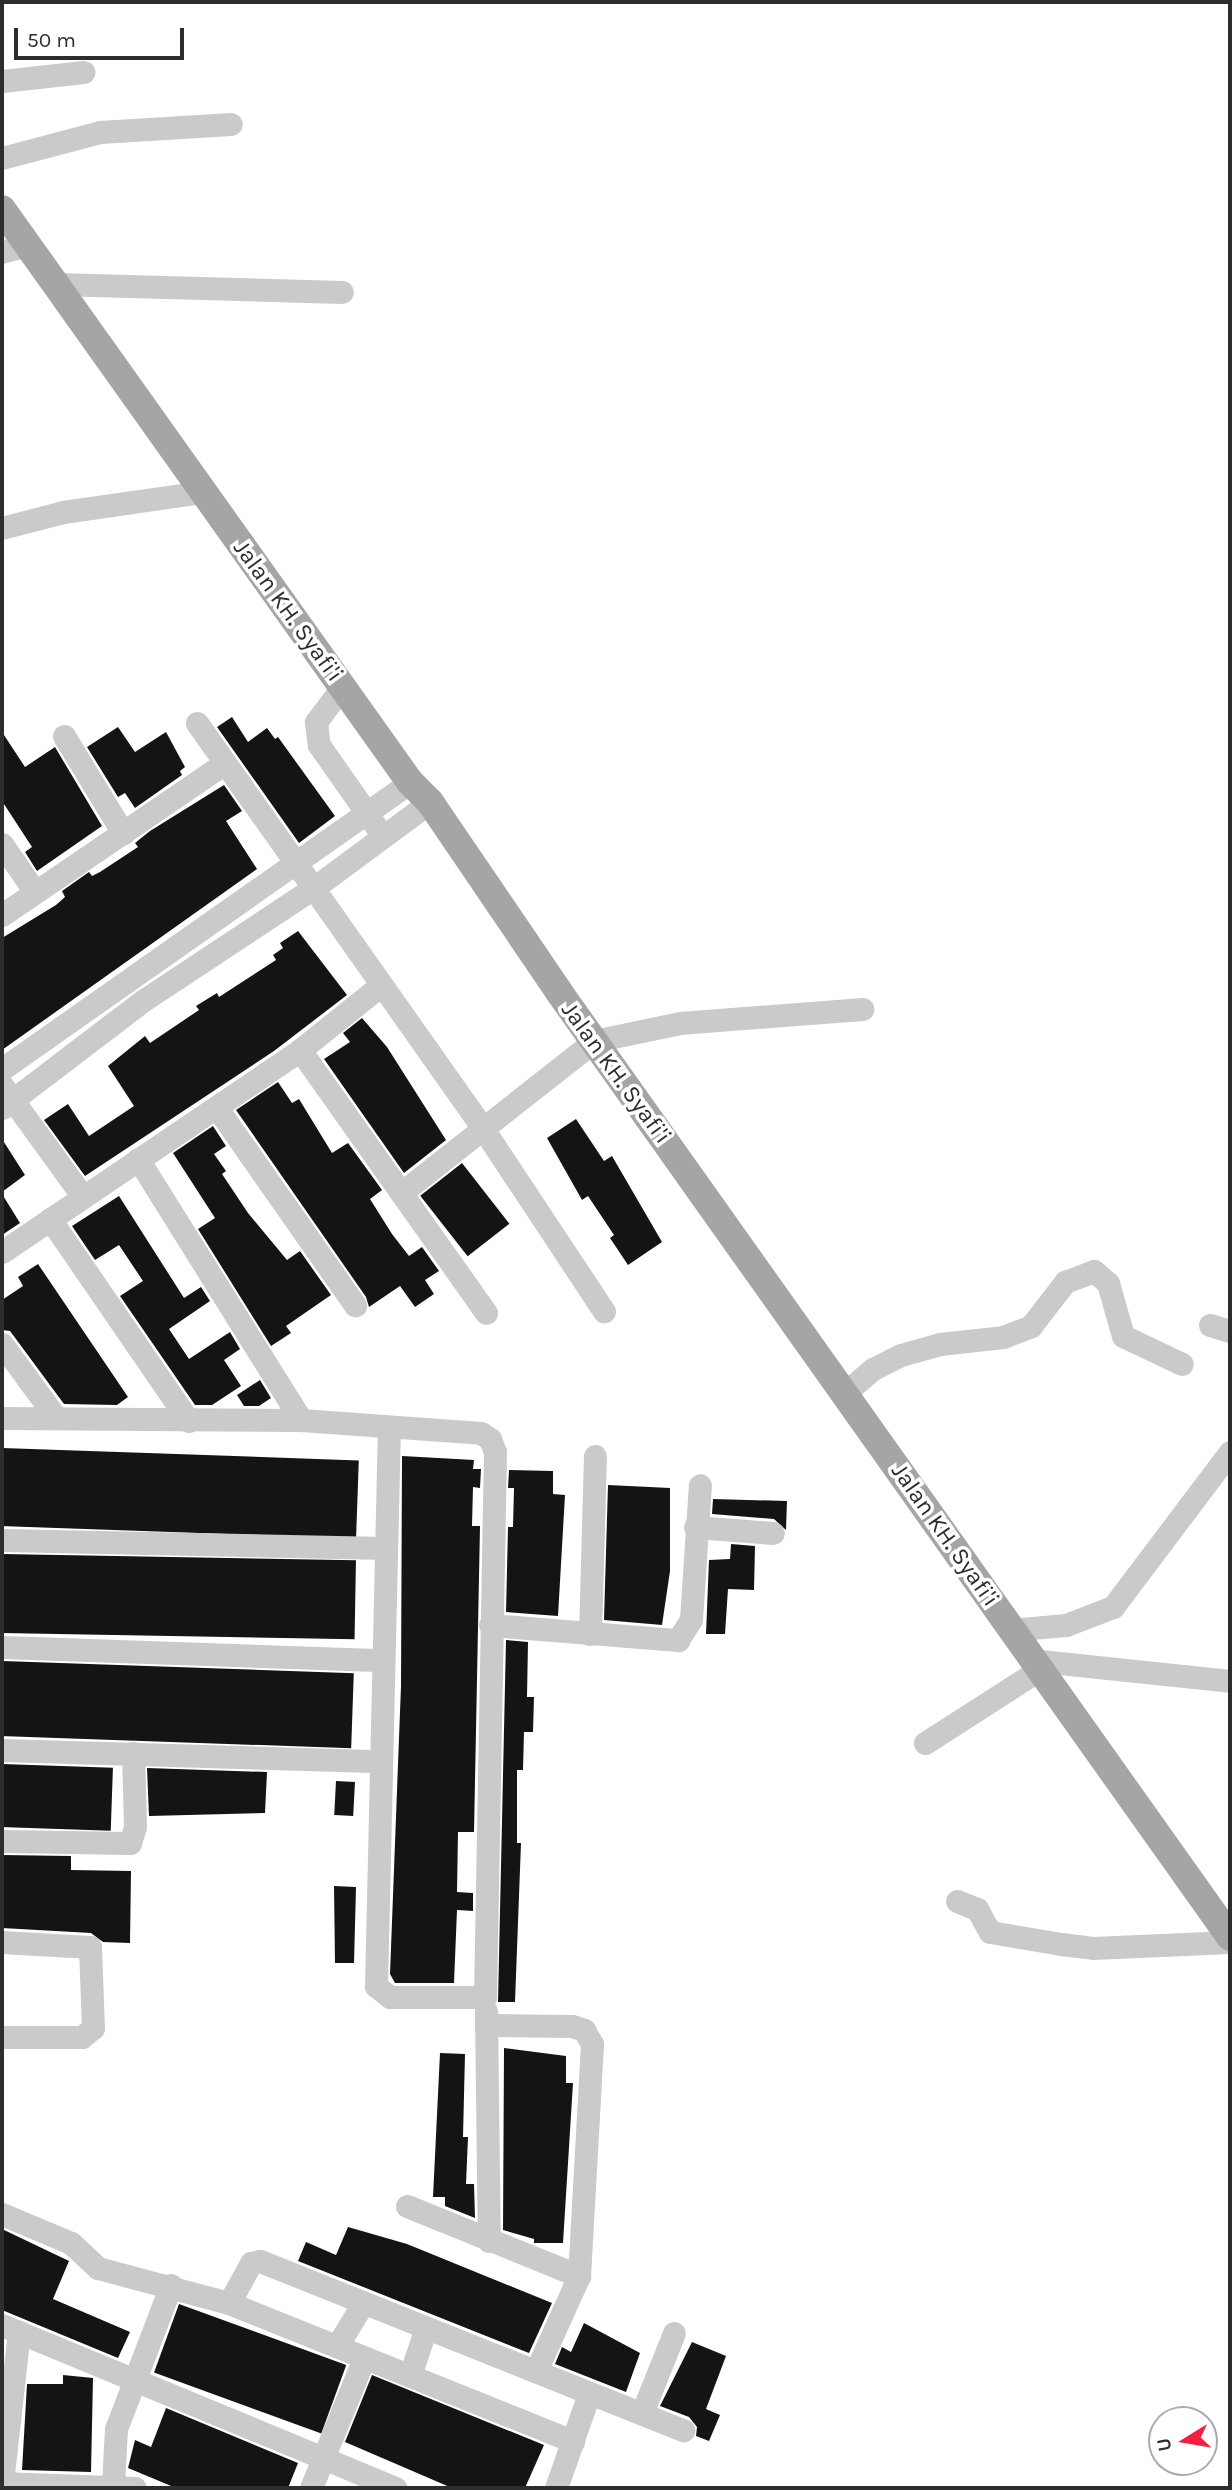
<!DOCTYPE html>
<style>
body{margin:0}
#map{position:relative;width:1232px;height:2490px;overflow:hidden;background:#fff;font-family:Karla,sans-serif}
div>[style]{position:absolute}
.building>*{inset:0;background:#141414;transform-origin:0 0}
.minor>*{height:23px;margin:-11.5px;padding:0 11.5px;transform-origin:11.5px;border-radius:11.5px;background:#cacaca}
.major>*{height:28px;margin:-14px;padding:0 14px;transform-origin:14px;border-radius:14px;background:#a5a5a5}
span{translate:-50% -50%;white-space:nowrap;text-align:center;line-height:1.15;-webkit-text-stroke:7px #fff;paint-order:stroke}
.street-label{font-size:24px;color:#2d2d2d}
.frame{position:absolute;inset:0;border:4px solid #2d2d2d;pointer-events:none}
.north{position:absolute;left:1148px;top:2406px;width:70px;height:70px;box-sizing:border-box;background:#fff;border:2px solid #ababab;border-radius:50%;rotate:259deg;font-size:19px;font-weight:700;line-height:28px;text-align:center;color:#2d2d2d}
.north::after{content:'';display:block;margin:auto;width:24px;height:32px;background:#f1213f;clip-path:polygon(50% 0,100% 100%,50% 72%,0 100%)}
.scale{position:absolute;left:14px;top:28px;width:170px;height:32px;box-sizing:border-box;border:4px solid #2d2d2d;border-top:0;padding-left:9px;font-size:21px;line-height:24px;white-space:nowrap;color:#2d2d2d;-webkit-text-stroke:5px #fff;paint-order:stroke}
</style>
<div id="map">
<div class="building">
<i style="clip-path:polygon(232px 717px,248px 742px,267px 728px,275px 739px,278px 737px,335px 816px,299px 843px,217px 727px)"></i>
<i style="clip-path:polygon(118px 727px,135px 752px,166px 732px,185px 767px,180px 771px,182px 775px,135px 808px,125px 793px,118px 797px,87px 747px)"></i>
<i style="clip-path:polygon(2px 732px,25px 767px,55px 747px,102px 826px,37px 871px,25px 852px,32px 847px,2px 801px)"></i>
<i style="clip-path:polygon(224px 785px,242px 811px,226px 821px,257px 869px,2px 1050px,2px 938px,56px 905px,65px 897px,62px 891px,89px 872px,92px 876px,100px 872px,138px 847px,135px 843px,150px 831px)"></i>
<i style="clip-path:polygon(298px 931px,347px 995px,274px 1051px,85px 1176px,44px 1120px,68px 1104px,89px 1136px,134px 1106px,108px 1066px,145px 1036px,150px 1043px,199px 1010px,196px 1006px,217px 993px,219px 997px,276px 960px,273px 955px,283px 948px,280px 943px)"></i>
<i style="clip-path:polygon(362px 1018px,387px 1047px,446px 1140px,404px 1173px,324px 1059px,350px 1042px,343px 1033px)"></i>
<i style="clip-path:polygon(278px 1082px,292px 1103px,299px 1099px,332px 1153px,348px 1143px,382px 1190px,370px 1199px,392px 1234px,409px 1256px,422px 1247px,439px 1271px,425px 1280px,434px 1294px,415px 1307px,400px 1286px,369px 1307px,366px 1297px,236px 1110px)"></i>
<i style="clip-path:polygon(576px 1119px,604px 1161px,612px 1156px,662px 1242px,628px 1265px,610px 1238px,614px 1235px,588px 1196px,582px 1200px,547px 1138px)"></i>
<i style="clip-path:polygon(213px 1126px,226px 1146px,214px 1154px,226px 1171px,222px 1174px,248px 1213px,287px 1260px,300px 1251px,331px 1295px,286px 1326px,291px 1333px,271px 1346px,198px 1229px,215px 1218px,173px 1153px)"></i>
<i style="clip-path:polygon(2px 1139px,25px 1175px,2px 1192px)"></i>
<i style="left:462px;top:1163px;width:77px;height:53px;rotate:52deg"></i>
<i style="clip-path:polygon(2px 1194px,20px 1223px,2px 1235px)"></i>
<i style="clip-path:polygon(119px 1196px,184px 1298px,201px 1287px,210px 1301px,169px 1329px,189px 1359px,230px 1332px,240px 1349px,224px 1360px,241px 1386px,212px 1405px,195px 1405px,120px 1296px,143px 1281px,119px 1245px,95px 1260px,72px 1226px)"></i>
<i style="clip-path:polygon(38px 1264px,128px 1397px,117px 1405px,64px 1404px,10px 1331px,2px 1330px,2px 1300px,23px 1286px,18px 1277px)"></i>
<i style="clip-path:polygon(260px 1380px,271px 1398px,259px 1406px,244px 1406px,237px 1395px)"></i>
<i style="left:2px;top:1448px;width:357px;height:78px;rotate:2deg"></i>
<i style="clip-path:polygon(402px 1456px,474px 1460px,473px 1469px,481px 1469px,480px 1488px,473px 1487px,472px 1526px,480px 1526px,474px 1832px,458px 1832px,457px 1892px,473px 1893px,473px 1911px,457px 1910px,454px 1983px,395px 1983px,390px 1974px,401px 1686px)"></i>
<i style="clip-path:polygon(509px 1470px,553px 1471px,553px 1494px,565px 1495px,558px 1616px,506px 1612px,508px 1527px,513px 1527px,514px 1488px,508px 1488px)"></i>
<i style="clip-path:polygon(608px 1485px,670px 1488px,670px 1571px,662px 1625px,604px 1620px)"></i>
<i style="clip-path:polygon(713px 1499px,787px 1501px,786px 1530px,774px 1519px,712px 1514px)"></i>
<i style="clip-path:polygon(731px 1544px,755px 1546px,754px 1590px,728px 1589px,725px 1634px,706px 1634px,709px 1560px,730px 1559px)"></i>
<i style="left:2px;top:1554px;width:354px;height:79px;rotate:1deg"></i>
<i style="clip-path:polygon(506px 1640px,528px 1642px,527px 1697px,534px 1697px,533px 1732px,524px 1732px,523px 1770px,517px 1770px,517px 1843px,521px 1843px,515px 2002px,498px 2002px)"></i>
<i style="left:2px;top:1661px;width:352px;height:75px;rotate:2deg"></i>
<i style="left:2px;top:1764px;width:111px;height:63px;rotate:2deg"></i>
<i style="clip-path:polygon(147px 1768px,267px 1772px,265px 1813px,149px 1816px)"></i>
<i style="left:336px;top:1781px;width:19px;height:34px;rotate:3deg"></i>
<i style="clip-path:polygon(2px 1855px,71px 1856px,71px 1870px,131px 1871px,130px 1943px,103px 1942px,91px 1933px,2px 1928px)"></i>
<i style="clip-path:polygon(334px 1886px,356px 1887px,354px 1963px,335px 1963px)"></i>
<i style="clip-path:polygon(504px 2048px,566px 2056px,566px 2083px,573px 2083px,563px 2243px,534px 2243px,534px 2239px,503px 2230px)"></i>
<i style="clip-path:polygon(440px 2053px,465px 2054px,463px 2137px,468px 2137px,466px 2184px,474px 2184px,475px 2218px,445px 2206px,445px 2197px,433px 2197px)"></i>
<i style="clip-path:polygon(348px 2227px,407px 2244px,552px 2303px,529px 2353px,298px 2261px,306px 2242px,336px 2255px)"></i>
<i style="clip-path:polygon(2px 2229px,69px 2261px,53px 2299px,130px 2332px,118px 2358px,2px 2310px)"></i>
<i style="left:179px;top:2304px;width:178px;height:73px;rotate:20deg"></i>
<i style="clip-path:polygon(584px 2323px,640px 2353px,626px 2392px,555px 2364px,562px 2347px,571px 2352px)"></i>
<i style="clip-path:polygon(692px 2342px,726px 2356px,706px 2409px,720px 2415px,709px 2441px,696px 2436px,697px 2427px,689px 2417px,660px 2406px)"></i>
<i style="clip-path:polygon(63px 2375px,93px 2378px,91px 2472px,22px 2470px,27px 2384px,63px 2384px)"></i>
<i style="clip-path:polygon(372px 2375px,544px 2445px,525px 2488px,452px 2488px,345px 2442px)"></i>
<i style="clip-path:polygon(166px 2408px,298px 2463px,288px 2488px,176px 2488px,128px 2468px,135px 2440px,151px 2447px)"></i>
</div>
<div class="minor">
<i style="left:2px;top:81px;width:82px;rotate:-6.3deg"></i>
<i style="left:2px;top:158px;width:101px;rotate:-14.9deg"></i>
<i style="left:100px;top:132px;width:131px;rotate:-3.5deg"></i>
<i style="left:2px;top:252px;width:27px;rotate:-15deg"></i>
<i style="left:56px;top:284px;width:286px;rotate:1.6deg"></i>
<i style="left:2px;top:528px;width:63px;rotate:-14.7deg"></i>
<i style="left:63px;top:512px;width:140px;rotate:-8.2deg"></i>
<i style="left:342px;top:687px;width:44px;rotate:126.6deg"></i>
<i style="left:316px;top:722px;width:23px;rotate:83deg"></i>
<i style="left:319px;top:745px;width:98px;rotate:55deg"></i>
<i style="left:197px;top:723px;width:494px;rotate:54.8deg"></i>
<i style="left:482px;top:1127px;width:221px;rotate:56.5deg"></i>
<i style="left:64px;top:736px;width:114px;rotate:58.7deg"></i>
<i style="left:2px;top:844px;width:58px;rotate:55.5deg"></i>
<i style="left:2px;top:915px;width:268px;rotate:-34.3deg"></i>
<i style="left:300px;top:1050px;width:322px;rotate:54.7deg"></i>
<i style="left:2px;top:1069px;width:499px;rotate:-35.1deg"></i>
<i style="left:2px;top:1085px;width:138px;rotate:54.1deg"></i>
<i style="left:2px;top:1108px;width:178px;rotate:-37.3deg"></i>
<i style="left:144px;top:1000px;width:205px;rotate:-33.5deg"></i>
<i style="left:315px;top:887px;width:143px;rotate:-36.5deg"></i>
<i style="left:217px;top:1108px;width:241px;rotate:55deg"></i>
<i style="left:138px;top:1159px;width:308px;rotate:58deg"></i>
<i style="left:401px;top:1193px;width:246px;rotate:-38.2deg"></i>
<i style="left:594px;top:1041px;width:88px;rotate:-11.8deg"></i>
<i style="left:680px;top:1023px;width:183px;rotate:-4.4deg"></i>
<i style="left:50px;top:1219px;width:245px;rotate:55.5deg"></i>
<i style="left:2px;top:1252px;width:360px;rotate:-34.1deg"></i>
<i style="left:300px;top:1050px;width:102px;rotate:-38.7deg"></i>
<i style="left:1210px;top:1325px;width:21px;rotate:17deg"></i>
<i style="left:2px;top:1344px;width:88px;rotate:53.8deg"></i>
<i style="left:845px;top:1393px;width:37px;rotate:-41deg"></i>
<i style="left:873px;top:1369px;width:31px;rotate:-27deg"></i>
<i style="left:901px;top:1355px;width:41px;rotate:-15.8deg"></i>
<i style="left:940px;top:1344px;width:63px;rotate:-6.3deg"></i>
<i style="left:1003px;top:1337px;width:30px;rotate:-21deg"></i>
<i style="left:1031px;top:1326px;width:56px;rotate:-52.3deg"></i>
<i style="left:1065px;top:1282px;width:31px;rotate:-21deg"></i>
<i style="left:1094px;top:1271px;width:18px;rotate:41deg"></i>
<i style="left:1108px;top:1283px;width:55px;rotate:74.2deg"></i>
<i style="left:1123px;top:1336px;width:65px;rotate:25.4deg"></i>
<i style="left:2px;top:1418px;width:299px;rotate:0.4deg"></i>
<i style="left:301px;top:1420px;width:180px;rotate:4.1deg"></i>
<i style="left:481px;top:1433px;width:11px;rotate:34deg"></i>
<i style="left:490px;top:1439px;width:14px;rotate:69deg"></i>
<i style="left:495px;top:1452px;width:545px;rotate:91.05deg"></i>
<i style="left:485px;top:1997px;width:95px;rotate:180deg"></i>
<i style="left:390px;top:1997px;width:18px;rotate:-142deg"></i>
<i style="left:376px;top:1986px;width:559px;rotate:-88.67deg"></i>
<i style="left:695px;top:1527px;width:78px;rotate:4.4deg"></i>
<i style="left:2px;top:1540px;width:384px;rotate:1.2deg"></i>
<i style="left:490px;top:1625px;width:189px;rotate:4.6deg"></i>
<i style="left:678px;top:1640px;width:25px;rotate:-58deg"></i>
<i style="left:691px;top:1619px;width:134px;rotate:-86.2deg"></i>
<i style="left:1010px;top:1630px;width:56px;rotate:-5.1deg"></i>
<i style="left:1066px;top:1625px;width:50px;rotate:-21deg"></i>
<i style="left:1113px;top:1607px;width:194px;rotate:-53deg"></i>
<i style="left:590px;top:1634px;width:178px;rotate:-88.4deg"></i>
<i style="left:2px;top:1647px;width:381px;rotate:2deg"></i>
<i style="left:1031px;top:1660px;width:200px;rotate:6deg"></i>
<i style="left:925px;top:1743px;width:133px;rotate:-32.7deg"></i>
<i style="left:2px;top:1750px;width:378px;rotate:1.7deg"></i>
<i style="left:2px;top:1841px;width:128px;rotate:0.9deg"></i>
<i style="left:130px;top:1843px;width:17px;rotate:-73deg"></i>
<i style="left:135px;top:1827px;width:74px;rotate:-91.5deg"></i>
<i style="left:957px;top:1901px;width:22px;rotate:22deg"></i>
<i style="left:977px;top:1909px;width:26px;rotate:61deg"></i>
<i style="left:990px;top:1932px;width:72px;rotate:9.6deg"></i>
<i style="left:1061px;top:1944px;width:32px;rotate:7deg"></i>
<i style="left:1093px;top:1948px;width:137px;rotate:-2.5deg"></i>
<i style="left:2px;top:1942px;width:88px;rotate:3.3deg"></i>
<i style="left:90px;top:1947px;width:81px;rotate:87.9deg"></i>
<i style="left:93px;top:2028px;width:14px;rotate:141deg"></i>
<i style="left:82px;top:2037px;width:80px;rotate:180deg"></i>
<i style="left:486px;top:2011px;width:230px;rotate:89.3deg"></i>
<i style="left:486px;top:2025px;width:86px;rotate:0.7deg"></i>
<i style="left:572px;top:2026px;width:13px;rotate:18deg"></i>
<i style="left:584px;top:2030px;width:16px;rotate:60deg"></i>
<i style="left:592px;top:2044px;width:232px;rotate:93.2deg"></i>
<i style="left:579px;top:2276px;width:104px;rotate:114.4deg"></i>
<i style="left:407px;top:2206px;width:186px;rotate:22.1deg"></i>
<i style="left:2px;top:2214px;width:75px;rotate:22.8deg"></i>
<i style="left:71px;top:2243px;width:37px;rotate:43deg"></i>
<i style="left:98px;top:2268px;width:136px;rotate:15deg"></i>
<i style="left:229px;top:2303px;width:371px;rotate:21.9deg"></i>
<i style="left:229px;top:2303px;width:46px;rotate:-61.2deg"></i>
<i style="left:251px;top:2263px;width:9px;rotate:-13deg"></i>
<i style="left:260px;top:2261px;width:456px;rotate:21.8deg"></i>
<i style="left:2px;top:2325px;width:426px;rotate:22.5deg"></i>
<i style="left:337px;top:2346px;width:48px;rotate:-58.6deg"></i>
<i style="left:410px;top:2375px;width:46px;rotate:-71.2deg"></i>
<i style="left:642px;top:2413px;width:86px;rotate:-68.2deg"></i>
<i style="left:2px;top:2483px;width:152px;rotate:-83.6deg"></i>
<i style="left:2px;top:2483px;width:133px;rotate:2.2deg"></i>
<i style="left:113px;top:2484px;width:55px;rotate:-86.9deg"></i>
<i style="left:116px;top:2429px;width:154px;rotate:-69.1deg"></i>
<i style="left:311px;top:2488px;width:140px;rotate:-67.8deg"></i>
<i style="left:556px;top:2488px;width:100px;rotate:-70.7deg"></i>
</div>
<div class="major">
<i style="left:2px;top:209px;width:703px;rotate:54.55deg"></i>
<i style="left:410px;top:782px;width:28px;rotate:45deg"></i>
<i style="left:430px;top:802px;width:230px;rotate:55.8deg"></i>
<i style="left:559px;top:992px;width:1159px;rotate:54.62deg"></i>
</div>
<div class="street-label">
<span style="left:288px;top:611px;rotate:54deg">Jalan KH. Syafi'i</span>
<span style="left:616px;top:1073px;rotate:54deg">Jalan KH. Syafi'i</span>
<span style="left:945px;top:1535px;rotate:55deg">Jalan KH. Syafi'i</span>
</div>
<div class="frame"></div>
<div class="north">U</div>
<div class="scale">50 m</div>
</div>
